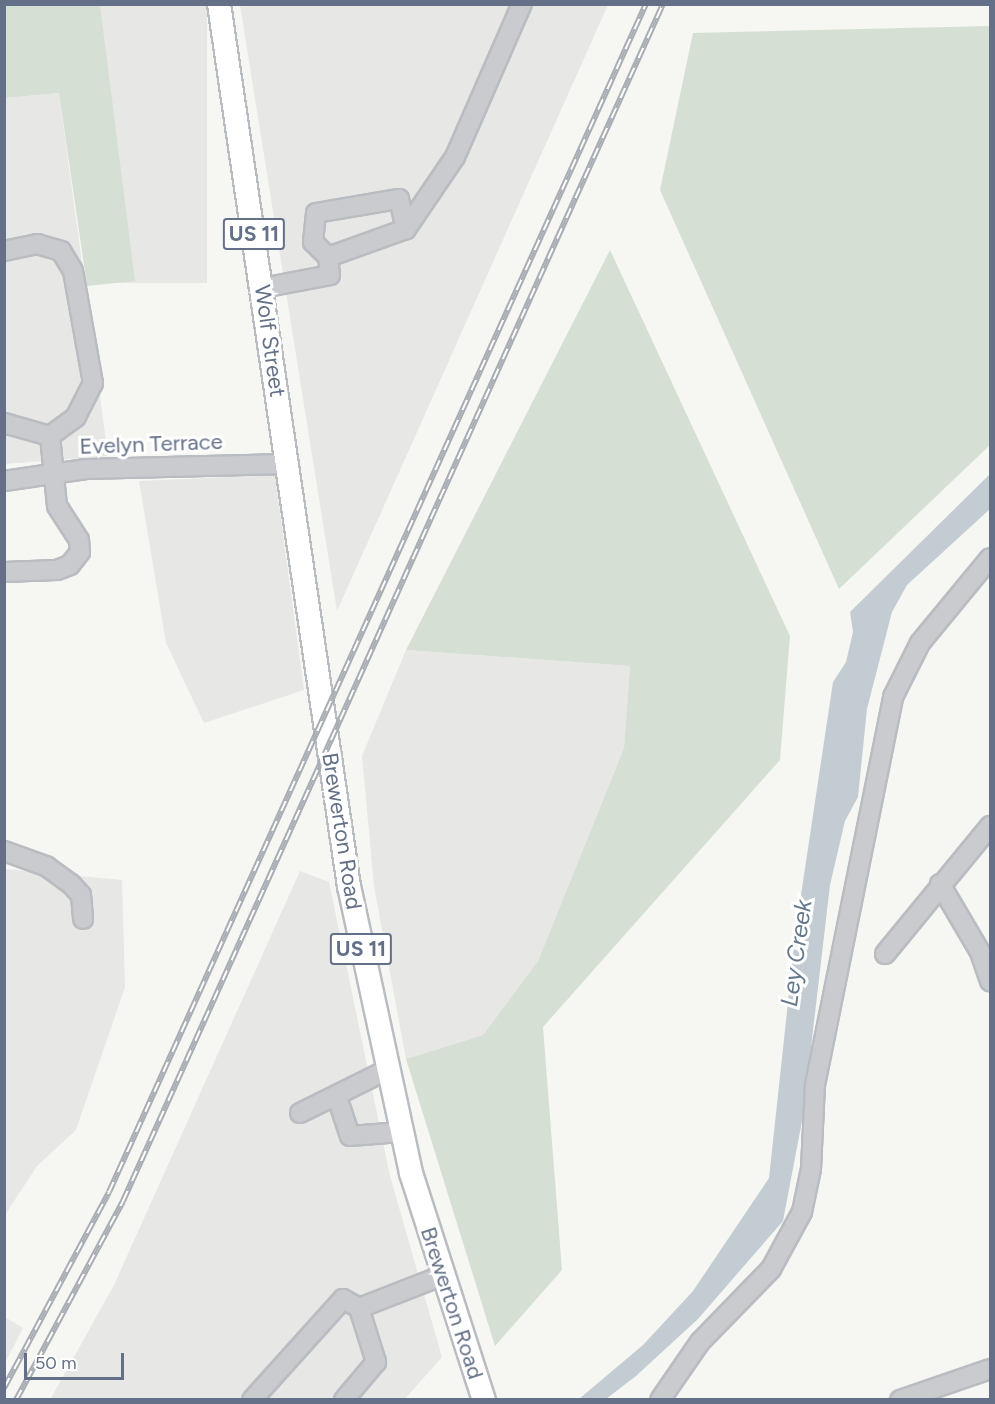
<!DOCTYPE html>
<style>
body{margin:0}
#map{position:relative;width:995px;height:1404px;overflow:hidden;background:#f6f7f3;font-family:Figtree,sans-serif}
div>[style]{position:absolute}
.built>*{inset:0;background:#e7e7e6;transform-origin:0 0}
.green>*{inset:0;background:#d6dfd4}
.water>*{inset:0;background:#c4ccd3}
.roads{filter:drop-shadow(2px 0 #b9bcc1) drop-shadow(-2px 0 #b9bcc1) drop-shadow(0 2px #b9bcc1) drop-shadow(0 -2px #b9bcc1)}
.minor>*{height:18px;margin:-9px;padding:0 9px;transform-origin:9px;border-radius:9px;background:#c9cbcf}
.major>*{height:22px;margin:-11px;padding:0 11px;transform-origin:11px;border-radius:11px;background:#fff}
.rail>*{height:6px;margin-top:-3px;transform-origin:0;background:repeating-linear-gradient(90deg,#fff 0 11px,#a8acb3 0 22px);box-sizing:border-box;border-block:2px solid #a8acb3}
span{translate:-50% -50%;white-space:nowrap;text-align:center;line-height:1.15;-webkit-text-stroke:6px #fff;paint-order:stroke}
.shield-label span{padding:2px 4px;background:#fff;border:2px solid;border-radius:4px;-webkit-text-stroke-width:0}
.shield-label{font-size:21px;color:#637087;font-weight:700}
.street-label{font-size:22px;color:#637087}
.water-label{font-size:24px;color:#63798b;font-style:italic}
.frame{position:absolute;inset:0;border:6px solid #637087;pointer-events:none}
.scale{position:absolute;left:24px;top:1353px;width:100px;height:27px;box-sizing:border-box;border:3px solid #637087;border-top:0;padding-left:8px;font-size:18px;line-height:21px;white-space:nowrap;color:#637087;-webkit-text-stroke:4px #fff;paint-order:stroke}
</style>
<div id="map">
<div class="built">
<i style="left:100px;top:5px;width:107px;height:278px"></i>
<i style="clip-path:polygon(240px 5px,608px 5px,337px 611px)"></i>
<i style="clip-path:polygon(59px 93px,108px 456px,5px 464px,5px 98px)"></i>
<i style="clip-path:polygon(275px 475px,304px 690px,204px 723px,166px 643px,139px 481px)"></i>
<i style="clip-path:polygon(406px 650px,630px 666px,624px 748px,538px 961px,483px 1035px,406px 1059px,374px 886px,362px 756px)"></i>
<i style="clip-path:polygon(5px 869px,122px 880px,125px 987px,76px 1130px,37px 1166px,5px 1215px)"></i>
<i style="clip-path:polygon(300px 871px,329px 882px,390px 1176px,442px 1357px,405px 1399px,50px 1400px,114px 1285px)"></i>
<i style="clip-path:polygon(5px 1317px,23px 1328px,5px 1363px)"></i>
</div>
<div class="green">
<i style="clip-path:polygon(5px 4px,100px 5px,135px 281px,87px 286px,59px 93px,5px 98px)"></i>
<i style="clip-path:polygon(990px 26px,990px 445px,839px 589px,660px 190px,693px 33px)"></i>
<i style="clip-path:polygon(610px 250px,790px 636px,780px 760px,543px 1027px,562px 1270px,495px 1346px,406px 1059px,483px 1035px,538px 961px,624px 748px,630px 666px,406px 650px)"></i>
</div>
<div class="water">
<i style="clip-path:polygon(990px 474px,990px 509px,907px 585px,892px 612px,867px 709px,858px 797px,845px 821px,830px 885px,803px 1116px,783px 1221px,698px 1319px,636px 1376px,606px 1399px,579px 1399px,643px 1345px,693px 1291px,769px 1178px,796px 928px,833px 682px,846px 662px,853px 632px,850px 612px)"></i>
</div>
<div class="roads">
<div class="minor">
<i style="left:4px;top:251px;width:34px;rotate:-12deg"></i>
<i style="left:37px;top:244px;width:25px;rotate:16deg"></i>
<i style="left:61px;top:251px;width:23px;rotate:59deg"></i>
<i style="left:73px;top:271px;width:114px;rotate:79.9deg"></i>
<i style="left:93px;top:383px;width:38px;rotate:117deg"></i>
<i style="left:76px;top:417px;width:32px;rotate:144deg"></i>
<i style="left:50px;top:436px;width:70px;rotate:84.3deg"></i>
<i style="left:57px;top:506px;width:40px;rotate:57.1deg"></i>
<i style="left:79px;top:540px;width:12px;rotate:85deg"></i>
<i style="left:80px;top:552px;width:16px;rotate:128deg"></i>
<i style="left:70px;top:565px;width:14px;rotate:159deg"></i>
<i style="left:57px;top:570px;width:53px;rotate:177.8deg"></i>
<i style="left:328px;top:257px;width:21px;rotate:-135deg"></i>
<i style="left:313px;top:242px;width:29px;rotate:-84deg"></i>
<i style="left:316px;top:213px;width:84px;rotate:-9.6deg"></i>
<i style="left:399px;top:199px;width:31px;rotate:77deg"></i>
<i style="left:262px;top:288px;width:69px;rotate:-10.8deg"></i>
<i style="left:330px;top:275px;width:18px;rotate:-96deg"></i>
<i style="left:328px;top:257px;width:83px;rotate:-19.7deg"></i>
<i style="left:406px;top:229px;width:87px;rotate:-55.8deg"></i>
<i style="left:455px;top:157px;width:167px;rotate:-66.4deg"></i>
<i style="left:4px;top:423px;width:48px;rotate:15.8deg"></i>
<i style="left:4px;top:481px;width:83px;rotate:-8.3deg"></i>
<i style="left:86px;top:469px;width:201px;rotate:-1.4deg"></i>
<i style="left:4px;top:851px;width:45px;rotate:19.7deg"></i>
<i style="left:46px;top:866px;width:31px;rotate:36deg"></i>
<i style="left:71px;top:884px;width:15px;rotate:48deg"></i>
<i style="left:81px;top:895px;width:24px;rotate:85deg"></i>
<i style="left:940px;top:884px;width:79px;rotate:59.5deg"></i>
<i style="left:980px;top:952px;width:31px;rotate:71deg"></i>
<i style="left:885px;top:954px;width:166px;rotate:-50.6deg"></i>
<i style="left:337px;top:1097px;width:41px;rotate:71.6deg"></i>
<i style="left:350px;top:1136px;width:51px;rotate:-4.5deg"></i>
<i style="left:300px;top:1113px;width:95px;rotate:-26.3deg"></i>
<i style="left:359px;top:1308px;width:88px;rotate:-21.3deg"></i>
<i style="left:252px;top:1400px;width:136px;rotate:-48deg"></i>
<i style="left:343px;top:1299px;width:18px;rotate:29deg"></i>
<i style="left:359px;top:1308px;width:57px;rotate:72.5deg"></i>
<i style="left:376px;top:1362px;width:50px;rotate:130.1deg"></i>
<i style="left:660px;top:1400px;width:70px;rotate:-55.4deg"></i>
<i style="left:700px;top:1342px;width:102px;rotate:-45.8deg"></i>
<i style="left:771px;top:1269px;width:65px;rotate:-61.5deg"></i>
<i style="left:802px;top:1212px;width:44px;rotate:-78.2deg"></i>
<i style="left:811px;top:1169px;width:84px;rotate:-87.3deg"></i>
<i style="left:815px;top:1085px;width:396px;rotate:-78.6deg"></i>
<i style="left:893px;top:697px;width:60px;rotate:-63.4deg"></i>
<i style="left:920px;top:643px;width:110px;rotate:-50.5deg"></i>
<i style="left:900px;top:1400px;width:95px;rotate:-19deg"></i>
</div>
<div class="major">
<i style="left:219px;top:4px;width:892px;rotate:81.62deg"></i>
<i style="left:349px;top:886px;width:294px;rotate:77.8deg"></i>
<i style="left:411px;top:1173px;width:238px;rotate:72.2deg"></i>
</div>
</div>
<div class="rail">
<i style="left:4px;top:1388px;width:222px;rotate:-61.8deg"></i>
<i style="left:109px;top:1192px;width:1304px;rotate:-65.68deg"></i>
<i style="left:16px;top:1400px;width:226px;rotate:-61.7deg"></i>
<i style="left:123px;top:1201px;width:1313px;rotate:-65.72deg"></i>
</div>
<div class="shield-label">
<span style="left:254px;top:234px">US 11</span>
<span style="left:361px;top:949px">US 11</span>
</div>
<div class="street-label">
<span style="left:270px;top:341px;rotate:82deg">Wolf Street</span>
<span style="left:151px;top:444px;rotate:-2deg">Evelyn Terrace</span>
<span style="left:342px;top:831px;rotate:81deg">Brewerton Road</span>
<span style="left:452px;top:1303px;rotate:72deg">Brewerton Road</span>
</div>
<div class="water-label">
<span style="left:796px;top:953px;rotate:-82deg">Ley Creek</span>
</div>
<div class="frame"></div>
<div class="scale">50 m</div>
</div>
